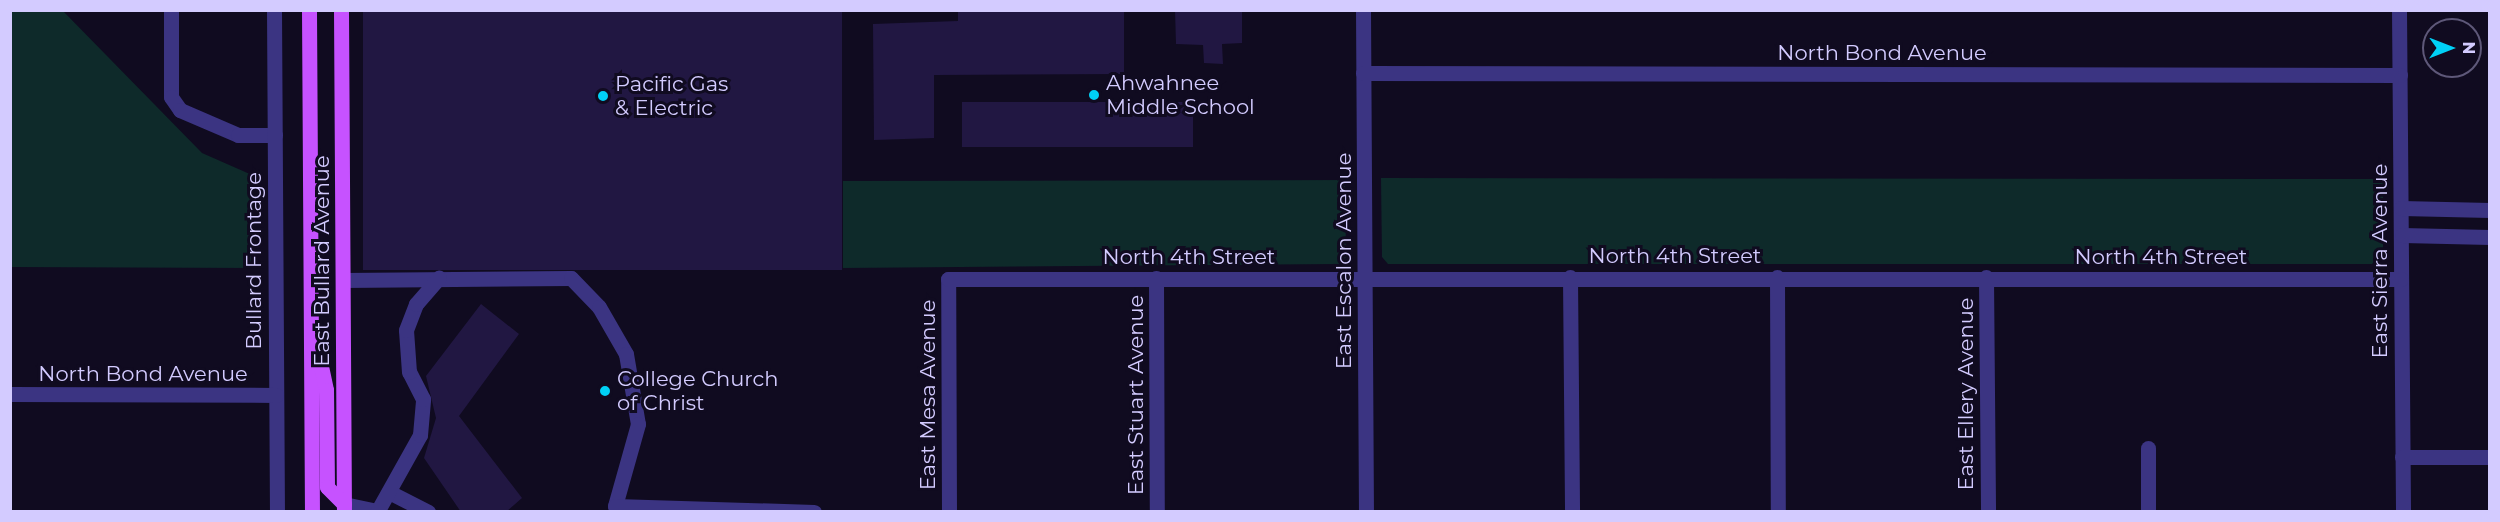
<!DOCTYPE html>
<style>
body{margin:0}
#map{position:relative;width:2500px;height:522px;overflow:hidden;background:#100b20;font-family:Montserrat,sans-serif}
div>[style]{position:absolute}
.green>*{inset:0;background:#0e2a2a}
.building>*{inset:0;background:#211742;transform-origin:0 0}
.minor>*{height:15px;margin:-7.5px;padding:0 7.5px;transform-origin:7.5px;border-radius:7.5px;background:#3b3482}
.major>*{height:15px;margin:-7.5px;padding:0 7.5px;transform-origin:7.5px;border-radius:7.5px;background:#c652ff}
.dots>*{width:16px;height:16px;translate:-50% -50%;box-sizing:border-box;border:3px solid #100b20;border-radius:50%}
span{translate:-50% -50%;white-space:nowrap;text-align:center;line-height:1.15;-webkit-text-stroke:6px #100b20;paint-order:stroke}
.street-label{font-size:21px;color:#d3cbff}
.poi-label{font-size:21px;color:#d3cbff}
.left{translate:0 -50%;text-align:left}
.frame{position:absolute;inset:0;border:12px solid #d3cbff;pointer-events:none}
.north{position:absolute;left:2422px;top:18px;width:60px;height:60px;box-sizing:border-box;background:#100b20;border:2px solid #5e5879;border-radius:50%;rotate:90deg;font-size:16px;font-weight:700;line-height:24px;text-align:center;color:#d3cbff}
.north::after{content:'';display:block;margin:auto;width:21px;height:27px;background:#00d1f6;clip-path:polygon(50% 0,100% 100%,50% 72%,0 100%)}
</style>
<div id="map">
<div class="green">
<i style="clip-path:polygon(11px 10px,63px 11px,202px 153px,252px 175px,253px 268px,11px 267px)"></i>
<i style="clip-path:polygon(1381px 178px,2383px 179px,2383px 252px,2372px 264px,1388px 264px,1382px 257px)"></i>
<i style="clip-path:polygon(1345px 180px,1346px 257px,1339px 264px,843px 268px,843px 181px)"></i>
</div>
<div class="building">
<i style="left:363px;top:10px;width:479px;height:260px"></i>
<i style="clip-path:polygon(958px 10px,1124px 10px,1124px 74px,934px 75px,934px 138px,874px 140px,873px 24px,958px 21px)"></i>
<i style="clip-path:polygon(1175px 10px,1242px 10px,1242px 43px,1222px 44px,1223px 64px,1204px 63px,1203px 45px,1176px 44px)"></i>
<i style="left:962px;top:102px;width:231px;height:45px"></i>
<i style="clip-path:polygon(481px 304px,519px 334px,459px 416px,522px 498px,506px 512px,461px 512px,424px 458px,436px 418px,426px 376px)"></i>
</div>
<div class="minor">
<i style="left:171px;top:10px;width:87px;rotate:90deg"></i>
<i style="left:171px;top:97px;width:16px;rotate:55deg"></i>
<i style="left:180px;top:110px;width:63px;rotate:23.3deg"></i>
<i style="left:238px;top:135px;width:37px"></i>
<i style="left:274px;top:10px;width:502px;rotate:89.66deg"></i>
<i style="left:1363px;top:10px;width:502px;rotate:89.66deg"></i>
<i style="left:2399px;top:10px;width:502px;rotate:89.54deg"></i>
<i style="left:1363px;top:73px;width:1037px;rotate:0.11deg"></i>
<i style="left:2401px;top:208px;width:89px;rotate:1.3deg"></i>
<i style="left:2402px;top:235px;width:88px;rotate:1.3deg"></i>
<i style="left:1570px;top:277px;width:235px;rotate:89.5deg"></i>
<i style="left:1777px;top:277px;width:235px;rotate:89.8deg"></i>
<i style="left:1986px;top:277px;width:235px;rotate:89.5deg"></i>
<i style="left:1156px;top:278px;width:234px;rotate:89.8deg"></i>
<i style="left:343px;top:280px;width:228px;rotate:-0.5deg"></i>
<i style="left:571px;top:278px;width:40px;rotate:46deg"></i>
<i style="left:599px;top:307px;width:54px;rotate:60.1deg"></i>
<i style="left:626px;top:354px;width:71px;rotate:80.3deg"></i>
<i style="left:638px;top:424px;width:85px;rotate:105.7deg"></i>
<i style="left:615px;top:506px;width:199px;rotate:1.7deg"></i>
<i style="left:10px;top:394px;width:266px;rotate:0.2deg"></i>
<i style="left:2148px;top:448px;width:64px;rotate:90deg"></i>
<i style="left:2402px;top:457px;width:88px"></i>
<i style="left:389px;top:492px;width:44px;rotate:27.1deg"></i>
<i style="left:344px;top:504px;width:34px;rotate:12deg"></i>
<i style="left:377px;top:512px;width:88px;rotate:-60.8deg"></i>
<i style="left:420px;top:435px;width:36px;rotate:-85deg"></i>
<i style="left:423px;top:399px;width:30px;rotate:-117deg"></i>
<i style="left:409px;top:372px;width:42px;rotate:-94.1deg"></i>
<i style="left:406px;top:330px;width:28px;rotate:-69deg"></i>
<i style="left:416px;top:304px;width:35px;rotate:-49deg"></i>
<i style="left:949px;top:512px;width:233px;rotate:-90.2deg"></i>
<i style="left:948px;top:279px;width:1453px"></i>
</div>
<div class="major">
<i style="left:309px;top:10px;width:502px;rotate:89.66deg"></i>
<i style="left:341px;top:10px;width:502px;rotate:89.66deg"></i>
<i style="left:318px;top:352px;width:39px;rotate:78deg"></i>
<i style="left:326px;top:390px;width:97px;rotate:89.4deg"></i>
<i style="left:327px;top:487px;width:24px;rotate:45deg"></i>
</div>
<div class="dots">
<i style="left:1094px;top:95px;background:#00d1f6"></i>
<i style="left:603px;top:96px;background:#00d1f6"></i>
<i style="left:605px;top:391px;background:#00d1f6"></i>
</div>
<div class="street-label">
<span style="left:1882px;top:53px">North Bond Avenue</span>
<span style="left:1675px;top:256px">North 4th Street</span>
<span style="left:1189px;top:257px">North 4th Street</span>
<span style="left:2161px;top:257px">North 4th Street</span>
<span style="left:254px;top:261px;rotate:-90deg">Bullard Frontage</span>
<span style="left:322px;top:261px;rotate:-90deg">East Bullard Avenue</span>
<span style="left:1344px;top:261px;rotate:-90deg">East Escalon Avenue</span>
<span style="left:2380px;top:261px;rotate:-90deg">East Sierra Avenue</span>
<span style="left:143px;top:374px">North Bond Avenue</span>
<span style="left:1966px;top:394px;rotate:-90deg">East Ellery Avenue</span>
<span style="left:928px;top:395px;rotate:-90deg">East Mesa Avenue</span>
<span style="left:1136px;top:395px;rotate:-90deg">East Stuart Avenue</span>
</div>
<div class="poi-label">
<span class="left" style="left:1106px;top:95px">Ahwahnee<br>Middle School</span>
<span class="left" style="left:615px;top:96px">Pacific Gas<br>&amp; Electric</span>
<span class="left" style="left:617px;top:391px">College Church<br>of Christ</span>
</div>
<div class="frame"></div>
<div class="north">N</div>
</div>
